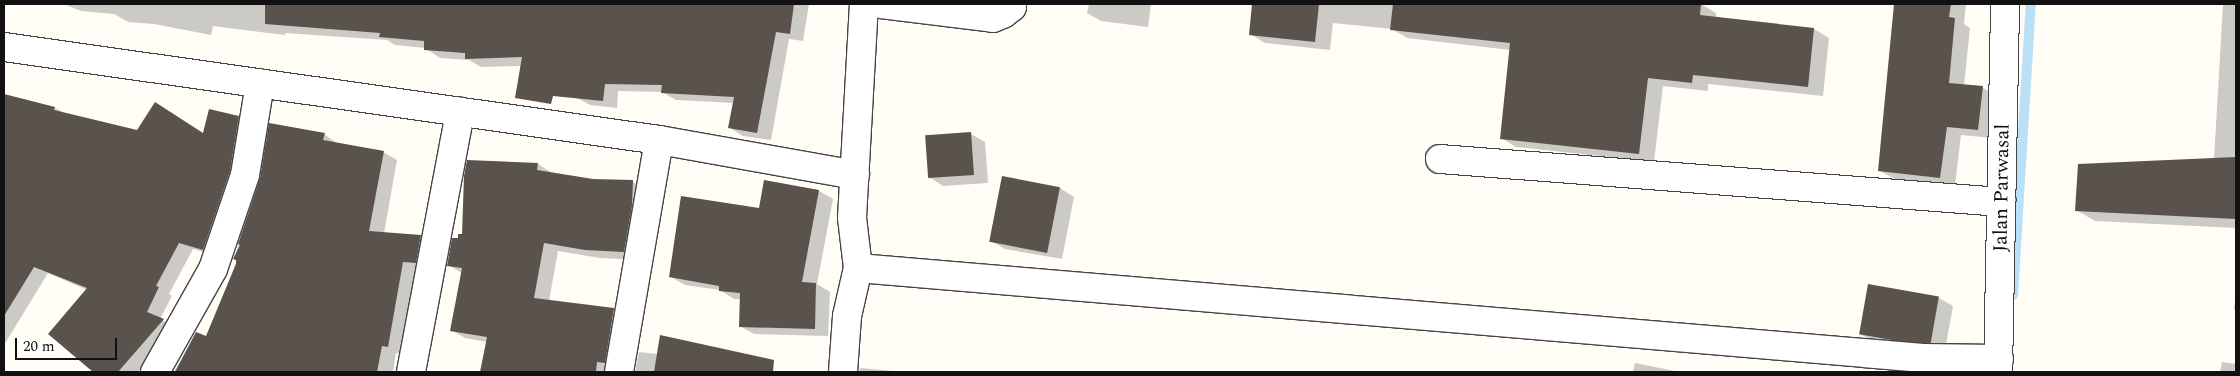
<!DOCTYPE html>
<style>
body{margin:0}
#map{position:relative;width:2240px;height:376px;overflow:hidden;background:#fffdf5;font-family:Spectral,serif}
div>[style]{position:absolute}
.shadow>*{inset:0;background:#0003}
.stream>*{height:10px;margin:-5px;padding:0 5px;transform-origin:5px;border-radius:5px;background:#b9e0f7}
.building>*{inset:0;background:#5a524d;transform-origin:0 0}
.roads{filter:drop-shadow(1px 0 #444) drop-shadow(-1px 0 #444) drop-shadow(0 1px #444) drop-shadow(0 -1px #444)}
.street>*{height:28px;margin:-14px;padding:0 14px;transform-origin:14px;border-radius:14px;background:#fff}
span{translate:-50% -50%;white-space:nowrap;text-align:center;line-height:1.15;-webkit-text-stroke:5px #fff;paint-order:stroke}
.street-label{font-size:20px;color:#111}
.frame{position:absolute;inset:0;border:5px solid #111;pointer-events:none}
.scale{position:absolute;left:15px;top:338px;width:102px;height:22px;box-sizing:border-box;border:2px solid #111;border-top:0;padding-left:6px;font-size:15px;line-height:18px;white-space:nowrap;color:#111;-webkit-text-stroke:4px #fff;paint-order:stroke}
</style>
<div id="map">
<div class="shadow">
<i style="clip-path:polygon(64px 4px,552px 4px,552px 65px,481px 67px,469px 60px,440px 58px,425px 48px,395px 45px,387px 40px,285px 33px,285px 35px,213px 26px,211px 35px,154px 24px,128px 22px,114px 14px,81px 11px)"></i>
<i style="clip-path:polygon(585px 4px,809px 4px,803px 41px,789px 39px,771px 140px,743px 136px,730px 128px,734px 103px,676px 100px,662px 92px,618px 91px,617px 108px,590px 105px,577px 98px)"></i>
<i style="clip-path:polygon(1089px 4px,1151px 4px,1148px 27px,1101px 21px,1087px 13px)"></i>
<i style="clip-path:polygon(1253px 4px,1701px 4px,1716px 13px,1716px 18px,1814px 29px,1829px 38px,1823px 96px,1708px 84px,1708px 91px,1663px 86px,1654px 162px,1516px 147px,1501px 138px,1510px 50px,1407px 38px,1392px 29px,1333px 23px,1330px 50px,1265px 43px,1250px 34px)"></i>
<i style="clip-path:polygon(1896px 4px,1966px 4px,1964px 24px,1970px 28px,1964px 86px,1983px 88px,1998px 96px,1993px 138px,1961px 135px,1955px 185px,1895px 179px,1880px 171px)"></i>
<i style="clip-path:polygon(2223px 4px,2236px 4px,2236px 228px,2095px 221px,2076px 210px,2214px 159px)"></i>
<i style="clip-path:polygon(4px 95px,55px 108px,66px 114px,137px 132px,204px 134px,238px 117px,252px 125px,217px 256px,193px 249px,169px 294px,172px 296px,160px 319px,176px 327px,138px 372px,95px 372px,50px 334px,87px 290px,48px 273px,4px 345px)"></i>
<i style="clip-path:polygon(324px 134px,338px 144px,383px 152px,397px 160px,384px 233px,420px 236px,435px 245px,402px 354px,396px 353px,393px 372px,174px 372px,196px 333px,207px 337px,237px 260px,234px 258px,262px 178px)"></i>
<i style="clip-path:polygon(971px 134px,985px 142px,988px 183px,943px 186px,929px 177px)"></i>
<i style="clip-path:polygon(538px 164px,552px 173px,593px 180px,633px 182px,647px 190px,638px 260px,600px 258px,558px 251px,549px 301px,614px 309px,628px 318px,618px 372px,481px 372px,487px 342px,465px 338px,451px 330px,462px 273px,448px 265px,459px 240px)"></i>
<i style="clip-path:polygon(1003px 178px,1060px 188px,1074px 197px,1062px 259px,1005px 249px,991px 241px)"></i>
<i style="clip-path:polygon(765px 182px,819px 191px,833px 199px,817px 284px,830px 292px,828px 336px,754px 334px,740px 326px,741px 299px,734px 299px,720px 290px,685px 285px,671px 277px,760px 209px)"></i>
<i style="clip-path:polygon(2236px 295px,2236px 310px,2234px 309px)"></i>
<i style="clip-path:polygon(1939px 298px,1953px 306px,1945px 350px,1874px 342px,1860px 334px)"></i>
<i style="clip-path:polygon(639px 352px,658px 354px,740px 359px,738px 372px,635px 372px)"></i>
<i style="clip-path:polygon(2222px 362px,2236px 364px,2236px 372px,2220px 372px)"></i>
<i style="clip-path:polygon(1635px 363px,1680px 372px,1681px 372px,1633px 372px)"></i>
<i style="clip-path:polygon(860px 368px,904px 372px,859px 372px)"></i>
</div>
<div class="stream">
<i style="left:2013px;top:295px;width:292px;rotate:-86.5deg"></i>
</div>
<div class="building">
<i style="clip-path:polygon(265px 4px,794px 4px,790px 34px,776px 32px,757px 133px,728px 128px,734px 97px,661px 93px,662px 85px,605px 84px,603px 101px,553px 96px,551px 104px,515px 98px,522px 57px,465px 59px,465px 53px,424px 50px,424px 41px,379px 37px,380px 33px,265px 24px)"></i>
<i style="clip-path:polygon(1252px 4px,1319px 4px,1315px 42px,1249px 35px)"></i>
<i style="clip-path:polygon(1393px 4px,1701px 4px,1700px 15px,1814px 28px,1808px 87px,1693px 75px,1692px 83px,1648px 78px,1639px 154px,1500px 139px,1510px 43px,1390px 30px)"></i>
<i style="clip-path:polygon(1894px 4px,1951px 4px,1949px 17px,1955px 18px,1949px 83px,1983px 86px,1978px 130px,1947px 127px,1940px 178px,1878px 171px)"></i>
<i style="clip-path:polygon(4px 94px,55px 107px,54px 110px,137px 130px,155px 102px,203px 133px,209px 109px,239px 116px,230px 171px,203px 250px,179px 243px,156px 286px,159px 287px,147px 312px,164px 319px,118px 372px,93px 372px,48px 334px,87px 288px,34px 267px,4px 316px)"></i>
<i style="clip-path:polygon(269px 123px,325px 133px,323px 140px,384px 151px,369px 231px,421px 235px,416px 263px,403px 262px,388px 347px,382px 346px,377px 372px,175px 372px,196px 332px,206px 336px,236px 264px,236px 260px,233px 259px,240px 245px,238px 244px,260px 178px)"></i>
<i style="left:971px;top:132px;width:43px;height:46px;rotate:86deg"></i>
<i style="clip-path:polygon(2236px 157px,2236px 219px,2075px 211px,2078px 164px)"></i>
<i style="clip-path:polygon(467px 160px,538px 163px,537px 170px,593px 179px,633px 180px,632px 206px,624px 252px,585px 250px,544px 243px,534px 298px,614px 308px,605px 363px,597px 362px,596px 372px,480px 372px,487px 337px,450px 331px,462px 268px,447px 266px,452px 238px,458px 238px,458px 234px,462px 234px,464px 176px)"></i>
<i style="left:1002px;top:176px;width:59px;height:67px;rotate:11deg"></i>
<i style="clip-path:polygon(764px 180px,819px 190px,802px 282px,816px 283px,815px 329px,739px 327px,740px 293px,719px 291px,719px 286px,669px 277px,681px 196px,759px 208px)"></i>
<i style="left:1868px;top:284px;width:72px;height:51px;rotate:10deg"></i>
<i style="clip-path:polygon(660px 335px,774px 360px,773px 372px,654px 372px)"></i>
</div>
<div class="roads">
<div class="street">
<i style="left:881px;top:4px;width:113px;rotate:7.1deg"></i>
<i style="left:993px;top:18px;width:11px;rotate:-22deg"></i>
<i style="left:1003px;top:14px;width:11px;rotate:-38deg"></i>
<i style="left:1012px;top:7px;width:3px;rotate:-90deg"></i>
<i style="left:4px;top:47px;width:662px;rotate:8.08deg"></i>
<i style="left:659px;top:140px;width:199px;rotate:10.1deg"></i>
<i style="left:1440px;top:159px;width:563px;rotate:4.38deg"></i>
<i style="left:858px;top:268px;width:1069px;rotate:4.83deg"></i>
<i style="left:1923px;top:358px;width:76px;rotate:0.8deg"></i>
<i style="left:155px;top:372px;width:118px;rotate:-60.6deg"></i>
<i style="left:213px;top:269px;width:99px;rotate:-71.2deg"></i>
<i style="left:245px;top:175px;width:93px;rotate:-80.7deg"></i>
<i style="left:411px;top:372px;width:265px;rotate:-79.3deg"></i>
<i style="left:619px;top:372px;width:235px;rotate:-80.2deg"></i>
<i style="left:843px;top:372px;width:56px;rotate:-85.9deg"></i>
<i style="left:847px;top:316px;width:49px;rotate:-77.1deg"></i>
<i style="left:858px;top:268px;width:50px;rotate:-96.8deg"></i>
<i style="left:852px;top:218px;width:214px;rotate:-86.8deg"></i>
<i style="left:1998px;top:372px;width:368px;rotate:-88.9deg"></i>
</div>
</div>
<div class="street-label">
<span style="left:2002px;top:188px;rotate:-89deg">Jalan Parwasal</span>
</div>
<div class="frame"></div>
<div class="scale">20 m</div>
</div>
